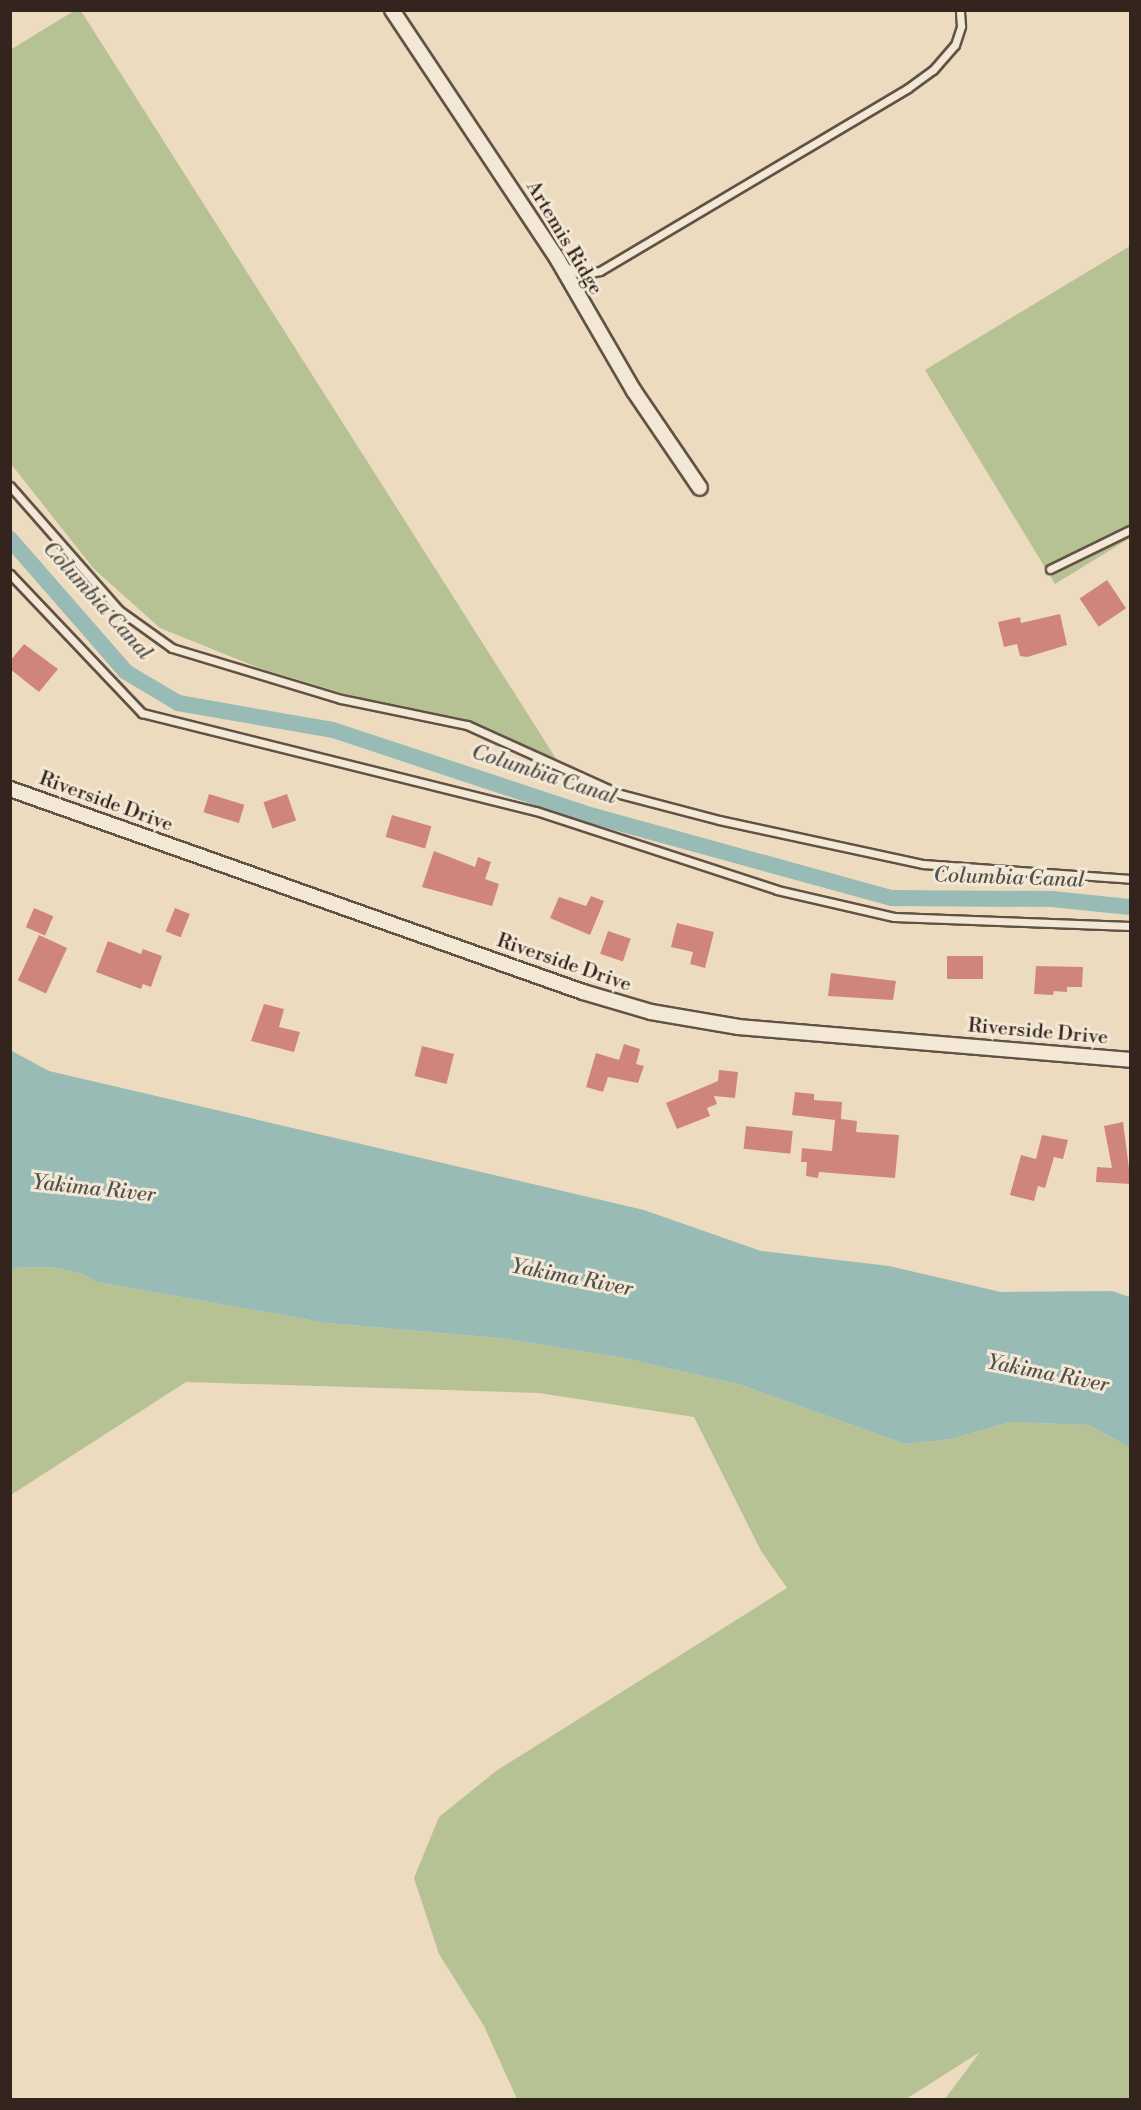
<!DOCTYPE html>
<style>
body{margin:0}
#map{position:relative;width:1141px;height:2110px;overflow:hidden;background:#eddbbf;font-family:"Libre Bodoni",serif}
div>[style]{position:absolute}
.green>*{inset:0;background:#b6c194}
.water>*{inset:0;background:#99bbb5}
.canal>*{height:16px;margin:-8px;padding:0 8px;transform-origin:8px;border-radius:8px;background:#99bbb5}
.building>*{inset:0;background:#d0857c;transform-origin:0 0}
.roads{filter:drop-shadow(2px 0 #625246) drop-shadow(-2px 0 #625246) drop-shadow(0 2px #625246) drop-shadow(0 -2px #625246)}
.service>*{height:7px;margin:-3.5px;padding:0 3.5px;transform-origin:3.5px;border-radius:3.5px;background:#f3e8d5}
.minor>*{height:14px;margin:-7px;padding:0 7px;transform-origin:7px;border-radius:7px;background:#f3e8d5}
span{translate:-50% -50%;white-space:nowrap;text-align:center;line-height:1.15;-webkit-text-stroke:6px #f3e8d5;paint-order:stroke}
.street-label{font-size:20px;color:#33241d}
.water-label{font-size:21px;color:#52514b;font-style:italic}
.frame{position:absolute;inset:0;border:12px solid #33241d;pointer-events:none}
</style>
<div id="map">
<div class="green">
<i style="clip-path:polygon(74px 11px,81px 11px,562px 768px,496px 739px,259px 668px,160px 628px,94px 569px,11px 464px,10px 50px)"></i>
<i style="clip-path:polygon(1130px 246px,1130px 538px,1055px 584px,925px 370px)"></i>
<i style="clip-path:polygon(51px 1267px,83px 1274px,97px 1282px,326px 1323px,500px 1338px,624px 1358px,741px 1385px,905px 1444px,952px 1439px,1010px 1422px,1089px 1425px,1130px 1448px,1130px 2099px,945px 2099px,980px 2052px,906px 2099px,517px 2099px,484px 2026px,439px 1954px,414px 1878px,439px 1817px,496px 1771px,787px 1588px,761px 1551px,694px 1417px,539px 1393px,186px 1382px,11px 1495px,11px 1268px)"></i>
</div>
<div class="water">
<i style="clip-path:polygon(10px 1050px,49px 1071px,644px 1210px,761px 1251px,889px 1266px,1001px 1292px,1112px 1291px,1130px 1297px,1130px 1448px,1089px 1425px,1010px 1422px,952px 1439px,905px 1444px,741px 1385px,624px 1358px,500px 1338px,326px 1323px,97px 1282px,83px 1274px,51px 1267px,11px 1268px)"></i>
</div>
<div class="canal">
<i style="left:10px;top:539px;width:176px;rotate:48.9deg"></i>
<i style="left:126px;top:672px;width:61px;rotate:30.8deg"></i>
<i style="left:178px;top:703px;width:157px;rotate:9.9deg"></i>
<i style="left:333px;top:730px;width:271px;rotate:18.3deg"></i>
<i style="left:590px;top:815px;width:312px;rotate:15.4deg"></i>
<i style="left:891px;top:898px;width:161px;rotate:0.4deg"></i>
<i style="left:1052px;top:899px;width:78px;rotate:5.9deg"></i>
</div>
<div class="building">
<i style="left:1107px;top:580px;width:34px;height:33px;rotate:56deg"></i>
<i style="clip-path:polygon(1060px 614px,1067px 645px,1027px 657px,1020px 656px,1017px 644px,1004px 647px,998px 622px,1020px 617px,1021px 623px)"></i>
<i style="clip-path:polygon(24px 644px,58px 669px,39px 692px,10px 669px,10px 661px)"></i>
<i style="left:209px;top:794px;width:37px;height:19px;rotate:17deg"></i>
<i style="left:287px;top:794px;width:28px;height:25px;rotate:71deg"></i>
<i style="left:392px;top:815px;width:41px;height:23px;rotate:16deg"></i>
<i style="clip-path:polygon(434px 851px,475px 867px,478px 857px,491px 862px,485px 879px,499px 884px,492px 906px,422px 887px)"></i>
<i style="clip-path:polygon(591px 896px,604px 901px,590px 935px,550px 918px,559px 897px,586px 906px)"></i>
<i style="left:34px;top:908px;width:21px;height:21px;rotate:23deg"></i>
<i style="left:175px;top:908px;width:16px;height:25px;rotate:22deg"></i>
<i style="clip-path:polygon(677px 923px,714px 932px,705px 968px,690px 964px,693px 952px,671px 947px)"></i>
<i style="left:608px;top:931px;width:24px;height:24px;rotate:19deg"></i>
<i style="left:39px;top:935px;width:31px;height:50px;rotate:25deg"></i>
<i style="clip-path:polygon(108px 941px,141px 954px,143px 949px,162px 956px,151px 987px,143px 984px,141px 989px,96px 972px)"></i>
<i style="left:947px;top:956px;width:36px;height:23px"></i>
<i style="clip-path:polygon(1036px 966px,1083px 967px,1082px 987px,1067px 987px,1067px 992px,1054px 991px,1053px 995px,1034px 994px)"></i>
<i style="clip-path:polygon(831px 973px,896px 981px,893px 1000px,828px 996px)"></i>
<i style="clip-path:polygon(264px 1004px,284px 1009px,279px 1027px,300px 1032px,294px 1052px,251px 1041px)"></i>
<i style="clip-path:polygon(624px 1044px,640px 1049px,636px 1064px,644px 1066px,638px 1083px,608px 1077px,603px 1092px,586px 1087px,596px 1053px,619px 1060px)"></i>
<i style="left:422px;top:1046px;width:33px;height:31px;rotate:14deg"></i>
<i style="clip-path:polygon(719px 1070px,738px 1072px,735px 1098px,714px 1096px,717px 1104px,707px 1108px,710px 1116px,677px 1129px,666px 1103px,718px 1081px)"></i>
<i style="clip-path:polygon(795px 1092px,814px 1094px,814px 1100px,842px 1102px,841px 1119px,857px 1121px,856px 1132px,899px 1135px,895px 1178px,819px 1172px,818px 1178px,806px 1176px,807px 1162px,801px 1162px,802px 1148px,832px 1151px,835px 1120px,792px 1115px)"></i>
<i style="clip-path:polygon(1123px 1122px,1131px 1184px,1096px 1182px,1097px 1167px,1112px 1168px,1104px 1126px)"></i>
<i style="left:746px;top:1126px;width:47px;height:23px;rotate:6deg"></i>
<i style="clip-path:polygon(1042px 1135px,1068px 1140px,1063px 1159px,1054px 1157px,1045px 1188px,1038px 1186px,1034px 1201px,1010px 1195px,1021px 1155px,1036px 1159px)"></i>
</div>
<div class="roads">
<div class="service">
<i style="left:566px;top:267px;width:17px;rotate:28deg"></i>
<i style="left:581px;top:275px;width:19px;rotate:-12deg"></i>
<i style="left:600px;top:271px;width:358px;rotate:-30.7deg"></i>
<i style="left:908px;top:88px;width:31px;rotate:-36deg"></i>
<i style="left:933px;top:70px;width:33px;rotate:-49deg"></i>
<i style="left:955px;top:45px;width:20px;rotate:-72deg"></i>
<i style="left:961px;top:26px;width:16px;rotate:-94deg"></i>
<i style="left:10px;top:486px;width:165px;rotate:48.7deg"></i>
<i style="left:119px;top:610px;width:65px;rotate:35.6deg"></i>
<i style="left:172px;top:648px;width:177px;rotate:16.8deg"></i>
<i style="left:341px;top:699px;width:129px;rotate:11.7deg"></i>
<i style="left:467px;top:725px;width:168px;rotate:24.3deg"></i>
<i style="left:620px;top:794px;width:102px;rotate:14.7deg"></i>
<i style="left:719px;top:820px;width:209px;rotate:12.2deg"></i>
<i style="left:923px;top:864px;width:208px;rotate:4.1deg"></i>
<i style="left:1050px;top:569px;width:89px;rotate:-26deg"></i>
<i style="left:10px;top:574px;width:192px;rotate:46.5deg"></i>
<i style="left:142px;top:713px;width:406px;rotate:14deg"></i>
<i style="left:536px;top:811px;width:254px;rotate:18.1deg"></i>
<i style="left:777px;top:890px;width:120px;rotate:13deg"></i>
<i style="left:894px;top:917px;width:236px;rotate:2.2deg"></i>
</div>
<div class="minor">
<i style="left:392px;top:10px;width:300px;rotate:56.4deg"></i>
<i style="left:558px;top:260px;width:151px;rotate:59.9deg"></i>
<i style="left:634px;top:391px;width:117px;rotate:55.8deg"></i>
<i style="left:10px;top:789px;width:608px;rotate:19.51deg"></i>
<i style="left:583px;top:992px;width:71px;rotate:16.4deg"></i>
<i style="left:651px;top:1012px;width:89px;rotate:9.7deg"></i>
<i style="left:739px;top:1027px;width:392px;rotate:4.8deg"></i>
</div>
</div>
<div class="street-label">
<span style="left:564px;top:238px;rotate:59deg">Artemis Ridge</span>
<span style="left:106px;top:802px;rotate:20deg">Riverside Drive</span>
<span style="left:564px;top:963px;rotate:19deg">Riverside Drive</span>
<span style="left:1038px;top:1032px;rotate:5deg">Riverside Drive</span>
</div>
<div class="water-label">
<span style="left:97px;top:601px;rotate:48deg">Columbia Canal</span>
<span style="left:544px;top:775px;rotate:18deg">Columbia Canal</span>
<span style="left:1009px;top:878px;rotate:2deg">Columbia Canal</span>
<span style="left:94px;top:1189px;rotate:6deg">Yakima River</span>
<span style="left:572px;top:1278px;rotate:11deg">Yakima River</span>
<span style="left:1048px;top:1374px;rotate:11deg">Yakima River</span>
</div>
<div class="frame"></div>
</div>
